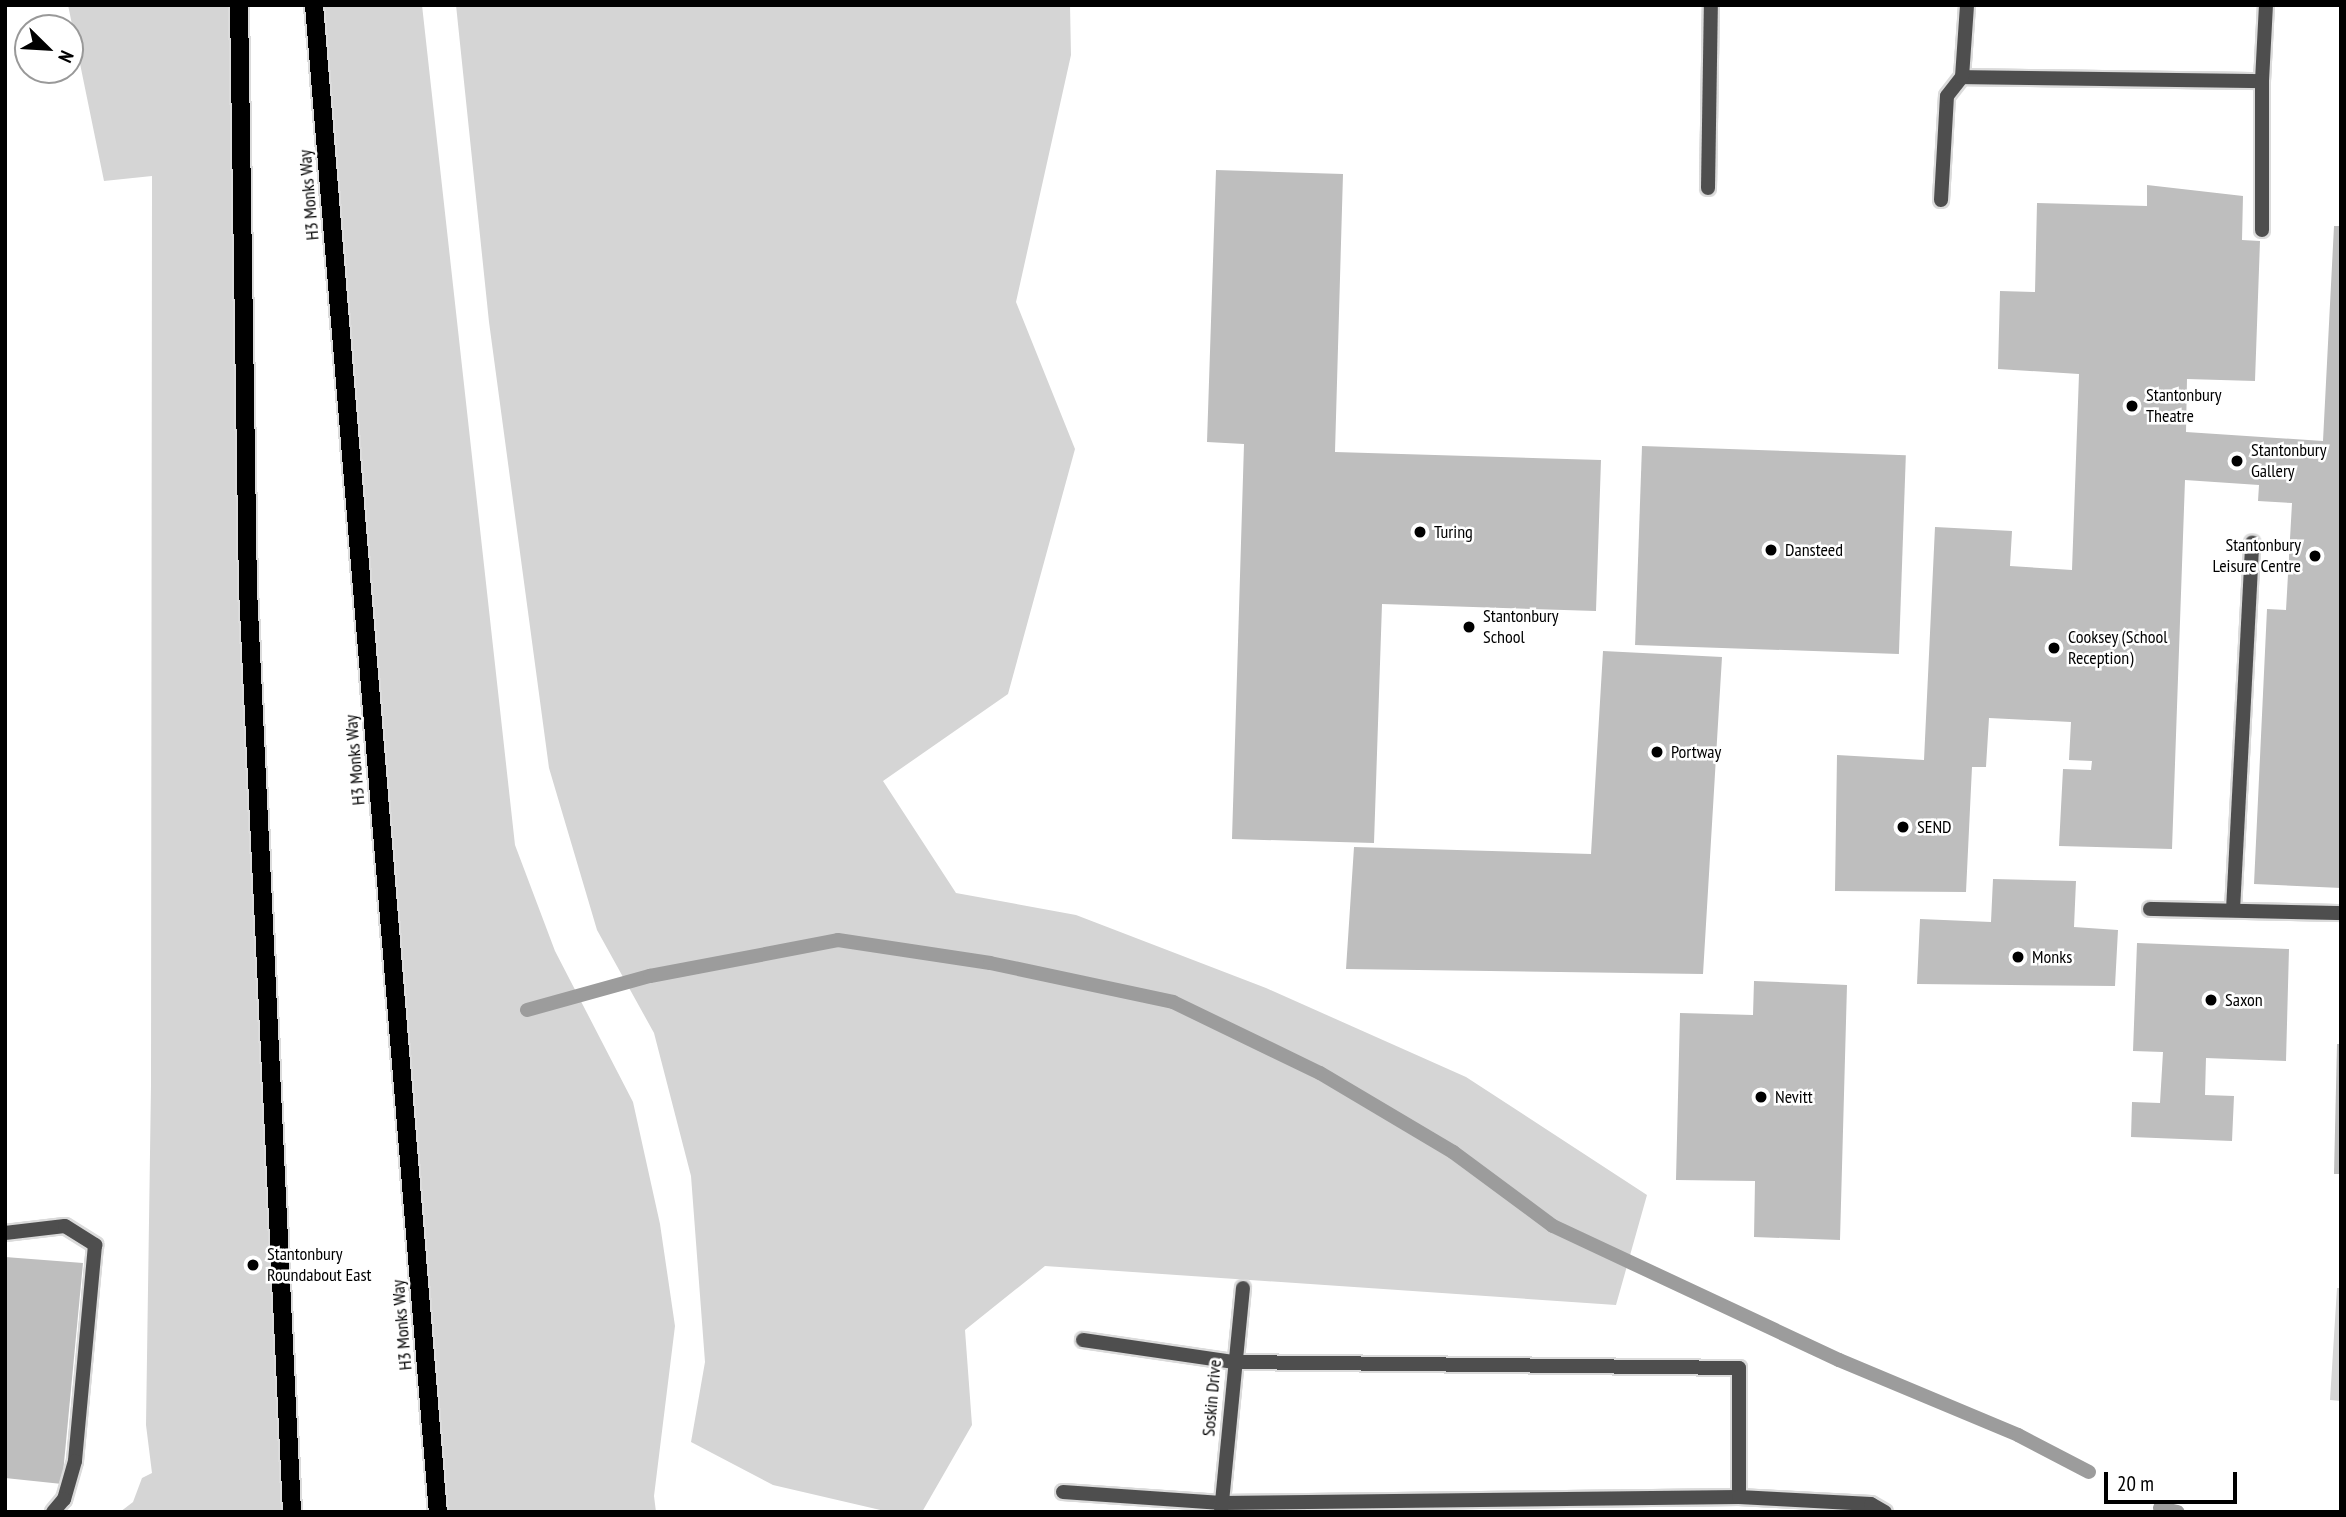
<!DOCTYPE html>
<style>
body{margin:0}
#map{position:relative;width:2346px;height:1517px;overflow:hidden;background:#fff;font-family:"PT Sans Narrow",sans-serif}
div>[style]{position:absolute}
.green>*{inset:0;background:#d5d5d5}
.stream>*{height:14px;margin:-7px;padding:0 7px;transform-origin:7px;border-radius:7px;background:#9c9c9c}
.building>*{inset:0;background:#bebebe;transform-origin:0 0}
.roads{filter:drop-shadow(2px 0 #dbdbdb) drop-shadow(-2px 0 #dbdbdb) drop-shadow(0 2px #dbdbdb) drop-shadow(0 -2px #dbdbdb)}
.service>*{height:14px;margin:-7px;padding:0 7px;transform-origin:7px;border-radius:7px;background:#4e4e4e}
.minor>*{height:14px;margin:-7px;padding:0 7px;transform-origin:7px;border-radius:7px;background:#4e4e4e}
.primary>*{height:18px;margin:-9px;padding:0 9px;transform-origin:9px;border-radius:9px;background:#000}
.dots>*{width:19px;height:19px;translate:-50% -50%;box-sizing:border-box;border:4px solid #fff;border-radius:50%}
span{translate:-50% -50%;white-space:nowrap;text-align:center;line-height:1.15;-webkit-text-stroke:5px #fff;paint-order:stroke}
.street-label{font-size:18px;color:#000}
.poi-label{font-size:18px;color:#000}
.left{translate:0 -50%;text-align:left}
.right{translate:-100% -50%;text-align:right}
.frame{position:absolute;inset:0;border:7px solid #000;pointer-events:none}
.north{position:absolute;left:14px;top:14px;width:70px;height:70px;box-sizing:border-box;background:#fff;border:2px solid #999;border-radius:50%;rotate:114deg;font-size:19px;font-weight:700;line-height:28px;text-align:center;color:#000}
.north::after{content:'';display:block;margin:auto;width:24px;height:32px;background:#000;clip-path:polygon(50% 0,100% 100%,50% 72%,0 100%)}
.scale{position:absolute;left:2104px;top:1472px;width:133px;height:32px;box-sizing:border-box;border:4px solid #000;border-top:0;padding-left:9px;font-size:21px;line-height:24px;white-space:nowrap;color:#000;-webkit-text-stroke:5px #fff;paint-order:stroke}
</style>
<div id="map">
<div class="green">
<i style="clip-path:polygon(68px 5px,239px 5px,248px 589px,292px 1512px,120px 1512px,133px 1502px,142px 1478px,152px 1473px,146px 1425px,151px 1085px,152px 176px,104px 181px)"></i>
<i style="clip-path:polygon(314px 5px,422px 5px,515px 845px,555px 951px,633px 1102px,660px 1224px,675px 1326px,654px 1496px,656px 1512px,438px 1512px)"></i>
<i style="clip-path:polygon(456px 5px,1070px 5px,1071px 55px,1016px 302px,1075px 449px,1008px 694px,883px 781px,956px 893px,1076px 915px,1266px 988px,1466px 1077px,1647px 1195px,1616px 1305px,1045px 1266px,965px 1330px,972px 1425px,922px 1512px,889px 1512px,773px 1485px,691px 1442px,705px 1362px,691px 1176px,654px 1033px,597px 930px,549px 768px,489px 322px)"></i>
<i style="clip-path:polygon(2337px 1288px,2341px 1288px,2341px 1401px,2330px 1400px)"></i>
</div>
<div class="stream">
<i style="left:527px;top:1010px;width:128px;rotate:-15.5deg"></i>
<i style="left:650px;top:976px;width:191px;rotate:-10.8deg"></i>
<i style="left:838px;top:940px;width:154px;rotate:8.6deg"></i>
<i style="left:990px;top:963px;width:187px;rotate:12deg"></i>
<i style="left:1173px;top:1002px;width:163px;rotate:25.8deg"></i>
<i style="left:1320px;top:1073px;width:155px;rotate:30.7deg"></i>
<i style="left:1453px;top:1152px;width:124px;rotate:36.5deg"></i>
<i style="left:1553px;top:1226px;width:316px;rotate:25.1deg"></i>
<i style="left:1839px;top:1360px;width:194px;rotate:22.7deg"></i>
<i style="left:2018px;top:1435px;width:80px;rotate:27.5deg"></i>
<i style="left:2160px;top:1508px;width:18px;rotate:13deg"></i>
</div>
<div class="building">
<i style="clip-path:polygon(1216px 170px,1343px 174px,1335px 452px,1601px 460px,1596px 611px,1382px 604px,1374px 843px,1232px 839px,1244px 444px,1207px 442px)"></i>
<i style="clip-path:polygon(2147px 185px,2243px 196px,2242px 240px,2260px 241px,2255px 381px,2187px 379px,2186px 432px,2323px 441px,2334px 226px,2341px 226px,2341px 888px,2254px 884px,2267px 609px,2286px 610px,2292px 503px,2258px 501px,2259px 485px,2185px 480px,2172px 849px,2059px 846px,2063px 769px,2091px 770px,2092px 761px,2069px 760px,2071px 722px,1989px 718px,1986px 767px,1972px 767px,1966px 892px,1835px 891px,1837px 755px,1924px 760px,1935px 527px,2012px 531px,2010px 566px,2072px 570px,2079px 374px,1998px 369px,2000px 291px,2035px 292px,2037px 203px,2147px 206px)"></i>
<i style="left:1642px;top:446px;width:264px;height:199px;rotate:2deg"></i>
<i style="clip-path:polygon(1603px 651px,1722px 657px,1703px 974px,1346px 969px,1354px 847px,1591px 854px)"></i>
<i style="clip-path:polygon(1993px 879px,2076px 881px,2074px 927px,2118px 930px,2115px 986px,1917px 984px,1920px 919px,1991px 922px)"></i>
<i style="clip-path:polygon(2137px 943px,2289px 949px,2286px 1061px,2206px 1058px,2205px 1095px,2234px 1096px,2232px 1141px,2131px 1137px,2132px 1102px,2160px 1103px,2163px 1052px,2133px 1051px)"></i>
<i style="clip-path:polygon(1754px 981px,1847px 985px,1840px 1240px,1754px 1237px,1755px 1181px,1676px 1180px,1680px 1013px,1753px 1015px)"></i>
<i style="clip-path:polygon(2337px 1044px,2341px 1044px,2341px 1174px,2334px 1174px)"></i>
<i style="clip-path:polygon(5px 1257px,83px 1263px,62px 1484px,5px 1478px)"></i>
</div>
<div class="roads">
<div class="service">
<i style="left:1962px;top:77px;width:300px;rotate:0.8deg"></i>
<i style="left:2262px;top:81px;width:76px;rotate:-87deg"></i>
<i style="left:1708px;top:188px;width:183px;rotate:-89.1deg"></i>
<i style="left:1941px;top:200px;width:104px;rotate:-86.7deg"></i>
<i style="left:1947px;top:96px;width:24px;rotate:-52deg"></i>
<i style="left:1962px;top:77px;width:72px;rotate:-86deg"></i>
<i style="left:2262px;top:230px;width:149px;rotate:-90deg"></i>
<i style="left:2150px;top:909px;width:191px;rotate:1.2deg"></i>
<i style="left:2233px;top:910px;width:368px;rotate:-87deg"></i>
<i style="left:5px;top:1233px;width:60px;rotate:-6.7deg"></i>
<i style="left:65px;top:1226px;width:36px;rotate:32deg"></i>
<i style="left:95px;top:1245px;width:217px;rotate:95.3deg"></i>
<i style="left:75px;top:1461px;width:40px;rotate:106deg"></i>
<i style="left:64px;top:1499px;width:17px;rotate:130deg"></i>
<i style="left:1083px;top:1340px;width:153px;rotate:8.3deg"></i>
<i style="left:1234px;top:1362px;width:505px;rotate:0.68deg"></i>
<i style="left:1739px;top:1368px;width:129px;rotate:90deg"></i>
<i style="left:1063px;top:1492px;width:159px;rotate:4deg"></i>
<i style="left:1222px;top:1503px;width:517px;rotate:-0.66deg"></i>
<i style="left:1739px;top:1497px;width:132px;rotate:3deg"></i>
<i style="left:1871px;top:1504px;width:16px;rotate:30deg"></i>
</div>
<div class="minor">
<i style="left:1221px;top:1512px;width:225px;rotate:-84.4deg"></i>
</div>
<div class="primary">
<i style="left:239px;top:5px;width:584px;rotate:89.12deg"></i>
<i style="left:248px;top:589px;width:924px;rotate:87.27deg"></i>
<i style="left:314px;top:5px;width:1512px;rotate:85.3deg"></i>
</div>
</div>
<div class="dots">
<i style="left:2132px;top:406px;background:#000"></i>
<i style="left:2237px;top:461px;background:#000"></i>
<i style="left:1420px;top:532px;background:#000"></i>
<i style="left:1771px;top:550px;background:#000"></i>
<i style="left:2315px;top:556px;background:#000"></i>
<i style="left:1469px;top:627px;background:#000"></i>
<i style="left:2054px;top:648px;background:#000"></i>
<i style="left:1657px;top:752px;background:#000"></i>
<i style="left:1903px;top:827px;background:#000"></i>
<i style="left:2018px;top:957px;background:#000"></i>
<i style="left:2211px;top:1000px;background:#000"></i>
<i style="left:1761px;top:1097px;background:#000"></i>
<i style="left:253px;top:1265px;background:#000"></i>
</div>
<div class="street-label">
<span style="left:309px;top:195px;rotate:-95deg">H3 Monks Way</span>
<span style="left:355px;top:760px;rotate:-95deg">H3 Monks Way</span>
<span style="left:402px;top:1325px;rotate:-95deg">H3 Monks Way</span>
<span style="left:1212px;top:1398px;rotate:-85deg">Soskin Drive</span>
</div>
<div class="poi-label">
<span class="left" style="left:2146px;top:406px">Stantonbury<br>Theatre</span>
<span class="left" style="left:2251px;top:461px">Stantonbury<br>Gallery</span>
<span class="left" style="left:1434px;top:532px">Turing</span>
<span class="right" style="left:2301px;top:556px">Stantonbury<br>Leisure Centre</span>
<span class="left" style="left:1785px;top:550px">Dansteed</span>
<span class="left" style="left:1483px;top:627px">Stantonbury<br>School</span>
<span class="left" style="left:2068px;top:648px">Cooksey (School<br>Reception)</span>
<span class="left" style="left:1671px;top:752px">Portway</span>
<span class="left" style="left:1917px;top:827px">SEND</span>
<span class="left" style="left:2032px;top:957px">Monks</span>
<span class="left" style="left:2225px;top:1000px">Saxon</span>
<span class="left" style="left:1775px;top:1097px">Nevitt</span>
<span class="left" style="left:267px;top:1265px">Stantonbury<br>Roundabout East</span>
</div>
<div class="frame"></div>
<div class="north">N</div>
<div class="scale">20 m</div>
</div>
